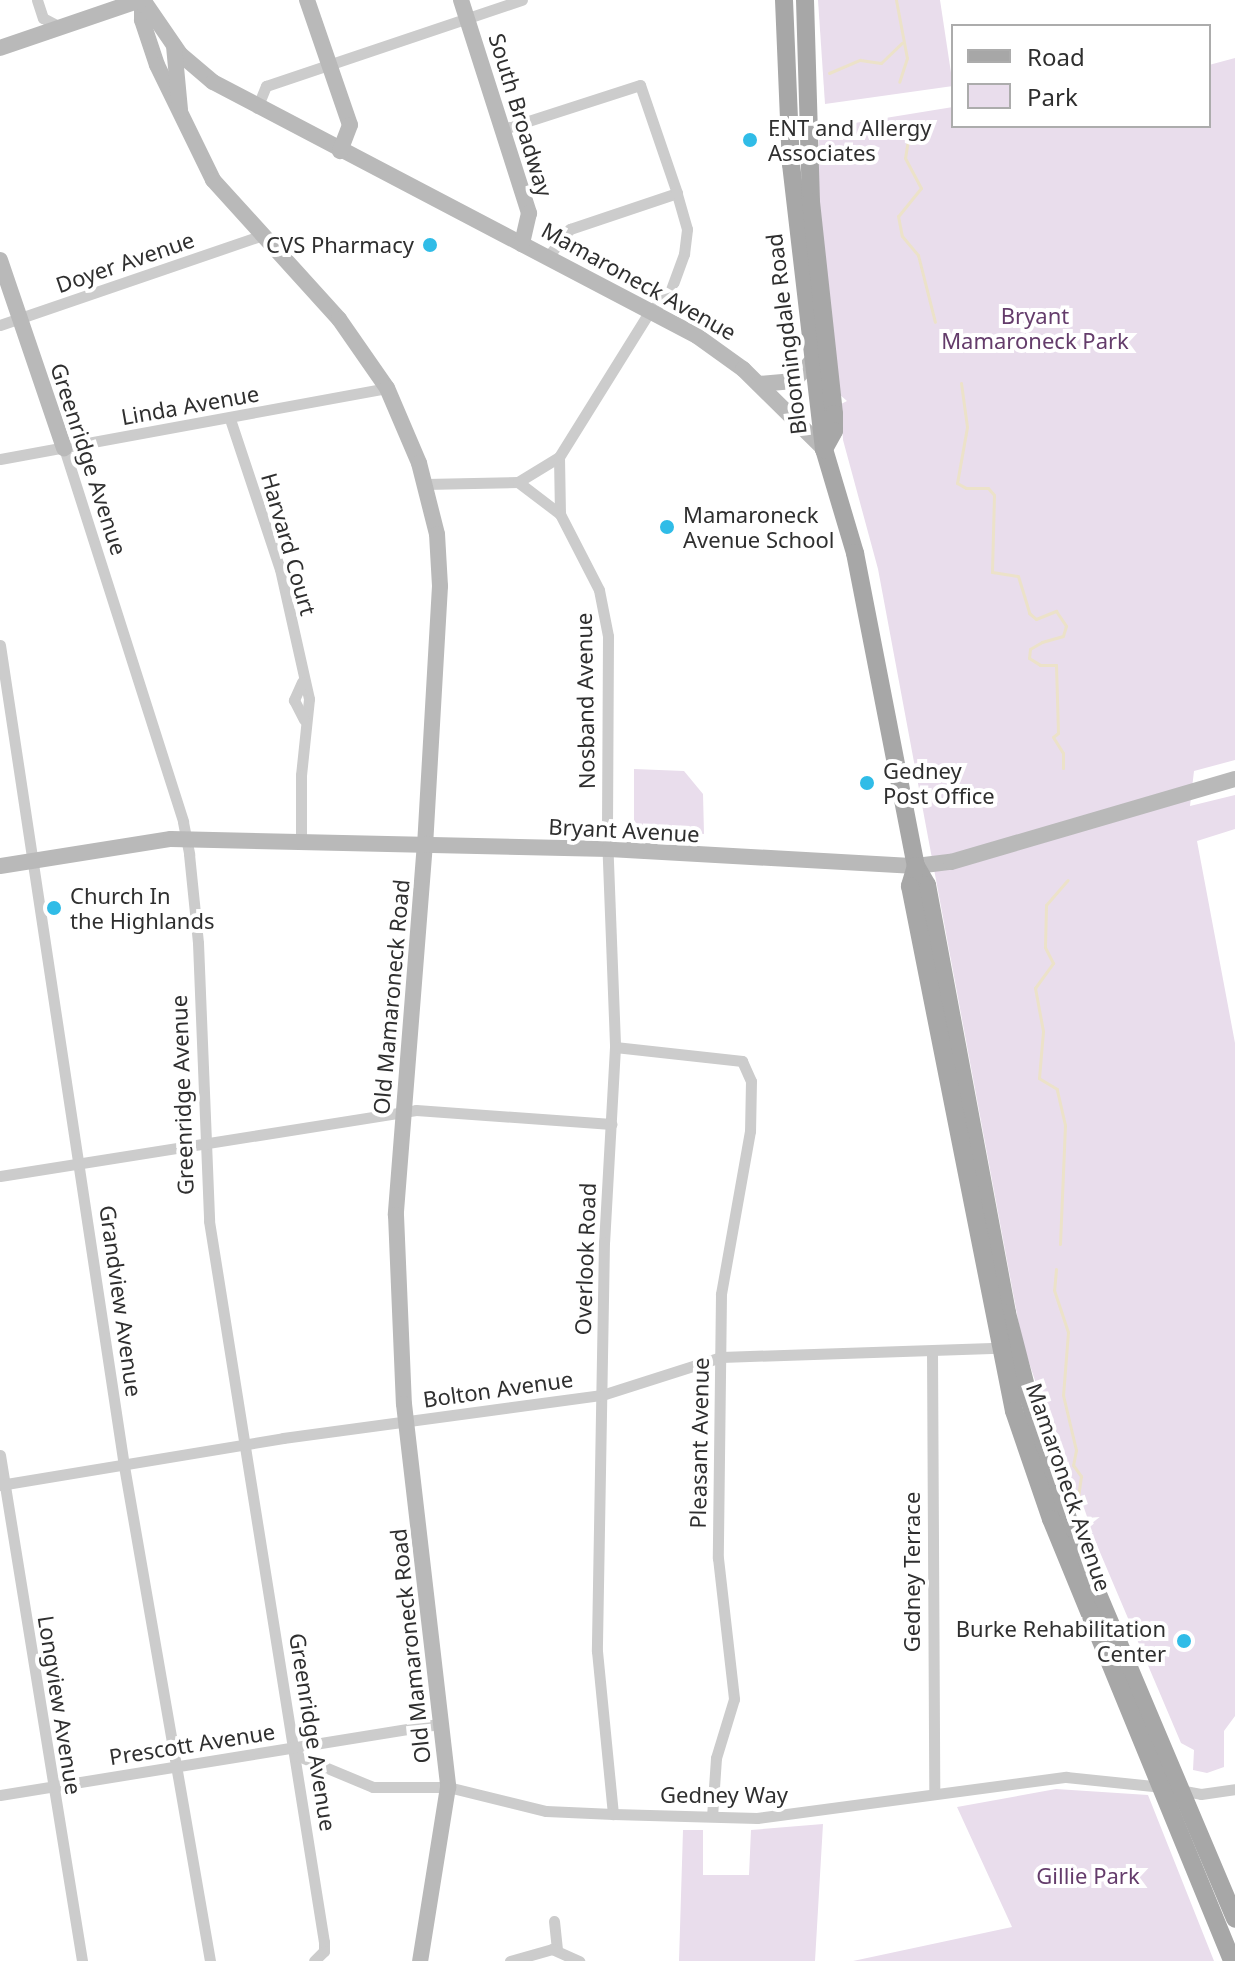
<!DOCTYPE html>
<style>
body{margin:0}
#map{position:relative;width:1235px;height:1961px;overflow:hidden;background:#fff;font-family:"Noto Sans",sans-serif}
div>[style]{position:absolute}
.green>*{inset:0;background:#e9ddec}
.stream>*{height:3px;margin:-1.5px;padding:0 1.5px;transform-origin:1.5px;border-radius:1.5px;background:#ece2c9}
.street>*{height:11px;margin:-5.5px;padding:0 5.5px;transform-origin:5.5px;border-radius:5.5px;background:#ccc}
.secondary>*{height:16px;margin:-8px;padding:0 8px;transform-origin:8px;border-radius:8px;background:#b9b9b9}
.primary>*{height:18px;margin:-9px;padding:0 9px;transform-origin:9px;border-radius:9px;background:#a7a7a7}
.dots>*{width:22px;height:22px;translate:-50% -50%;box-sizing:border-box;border:4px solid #fff;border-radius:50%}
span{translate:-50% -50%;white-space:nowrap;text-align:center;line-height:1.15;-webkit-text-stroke:8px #fff;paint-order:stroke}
.street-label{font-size:22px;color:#2f2f2f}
.poi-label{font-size:22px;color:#2f2f2f}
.left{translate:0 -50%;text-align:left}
.right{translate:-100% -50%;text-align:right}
.park-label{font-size:22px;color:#643c6b}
.legend{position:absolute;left:951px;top:24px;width:260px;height:104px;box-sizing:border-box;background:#fff;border:2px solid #acacac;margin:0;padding:10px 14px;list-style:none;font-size:24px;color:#2f2f2f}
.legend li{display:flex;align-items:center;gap:16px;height:40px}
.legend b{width:40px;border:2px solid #acacac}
</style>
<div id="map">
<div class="green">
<i style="clip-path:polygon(818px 0,940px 0,953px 86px,825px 104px)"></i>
<i style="clip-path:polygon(1235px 58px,1235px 760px,1194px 771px,1190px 806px,1235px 795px,1235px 829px,1197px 841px,1235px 1043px,1235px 1716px,1224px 1731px,1224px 1767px,1207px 1773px,1193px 1770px,1194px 1750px,1181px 1743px,1082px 1510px,1078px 1511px,1022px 1341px,878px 569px,843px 440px,841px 404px,847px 401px,839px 394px,818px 203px,819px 135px,824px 128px,953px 107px,953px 126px,1209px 126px,1209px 65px)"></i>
<i style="clip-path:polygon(634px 769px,684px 771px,703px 794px,704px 834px,641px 830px,634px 820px)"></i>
<i style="clip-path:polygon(1056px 1789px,1148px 1795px,1214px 1961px,853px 1961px,1012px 1927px,957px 1807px)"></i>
<i style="clip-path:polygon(823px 1824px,815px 1961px,679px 1961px,683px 1830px,703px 1830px,703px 1875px,749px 1875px,751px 1830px)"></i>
</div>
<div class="stream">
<i style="left:896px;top:0;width:59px;rotate:79.3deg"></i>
<i style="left:907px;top:58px;width:25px;rotate:108deg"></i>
<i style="left:829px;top:73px;width:34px;rotate:-23deg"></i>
<i style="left:860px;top:60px;width:21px;rotate:8deg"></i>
<i style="left:881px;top:63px;width:29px;rotate:-44deg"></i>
<i style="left:909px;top:133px;width:25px;rotate:99deg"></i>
<i style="left:905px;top:158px;width:34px;rotate:62deg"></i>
<i style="left:921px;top:188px;width:36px;rotate:129deg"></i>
<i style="left:898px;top:216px;width:20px;rotate:79deg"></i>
<i style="left:902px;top:236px;width:25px;rotate:50deg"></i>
<i style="left:918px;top:255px;width:69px;rotate:75.8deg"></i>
<i style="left:961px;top:383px;width:44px;rotate:82.2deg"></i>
<i style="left:967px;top:427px;width:57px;rotate:100.1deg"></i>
<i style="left:957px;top:483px;width:10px;rotate:29deg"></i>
<i style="left:966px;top:488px;width:22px"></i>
<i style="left:988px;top:488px;width:9px;rotate:49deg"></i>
<i style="left:994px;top:495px;width:77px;rotate:91.5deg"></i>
<i style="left:992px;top:572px;width:26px;rotate:9deg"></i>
<i style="left:1018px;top:576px;width:39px;rotate:73deg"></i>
<i style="left:1029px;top:613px;width:9px;rotate:41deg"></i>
<i style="left:1036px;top:619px;width:22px;rotate:-22deg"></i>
<i style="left:1056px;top:611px;width:18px;rotate:56deg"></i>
<i style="left:1066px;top:626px;width:10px;rotate:107deg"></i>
<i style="left:1063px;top:636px;width:22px;rotate:164deg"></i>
<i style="left:1042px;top:642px;width:14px;rotate:150deg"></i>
<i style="left:1030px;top:649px;width:9px;rotate:96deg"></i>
<i style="left:1029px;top:658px;width:13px;rotate:32deg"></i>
<i style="left:1040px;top:665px;width:16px"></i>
<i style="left:1056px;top:665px;width:68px;rotate:88.3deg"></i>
<i style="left:1058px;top:733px;width:6px;rotate:141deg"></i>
<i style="left:1053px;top:737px;width:19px;rotate:58deg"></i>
<i style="left:1063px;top:753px;width:15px;rotate:90deg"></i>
<i style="left:1060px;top:1244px;width:119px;rotate:-87.6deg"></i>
<i style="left:1065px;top:1125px;width:37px;rotate:-103deg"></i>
<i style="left:1057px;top:1089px;width:21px;rotate:-149deg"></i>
<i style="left:1039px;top:1078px;width:47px;rotate:-85.1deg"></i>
<i style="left:1043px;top:1031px;width:44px;rotate:-100.5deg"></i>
<i style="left:1035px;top:988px;width:31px;rotate:-54deg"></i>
<i style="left:1053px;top:963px;width:18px;rotate:-117deg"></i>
<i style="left:1045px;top:947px;width:42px;rotate:-88.6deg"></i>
<i style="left:1046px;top:905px;width:33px;rotate:-49deg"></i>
<i style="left:1056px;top:1269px;width:21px;rotate:95deg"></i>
<i style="left:1054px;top:1290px;width:44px;rotate:71.6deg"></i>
<i style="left:1068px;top:1332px;width:63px;rotate:94.5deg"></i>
<i style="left:1063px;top:1395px;width:57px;rotate:76.7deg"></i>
<i style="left:1076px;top:1450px;width:15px;rotate:101deg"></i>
<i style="left:1073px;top:1465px;width:14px;rotate:54deg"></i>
<i style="left:1081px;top:1476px;width:21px;rotate:98deg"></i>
</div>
<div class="street">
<i style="left:37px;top:0;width:19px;rotate:72deg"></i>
<i style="left:43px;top:18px;width:19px;rotate:28deg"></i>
<i style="left:257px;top:108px;width:24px;rotate:-68deg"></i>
<i style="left:266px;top:86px;width:270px;rotate:-18.6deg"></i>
<i style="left:547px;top:258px;width:37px;rotate:-52deg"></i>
<i style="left:570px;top:229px;width:113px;rotate:-18.6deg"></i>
<i style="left:0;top:325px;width:278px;rotate:-18.9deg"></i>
<i style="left:230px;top:419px;width:158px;rotate:71.6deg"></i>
<i style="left:280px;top:569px;width:133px;rotate:77.4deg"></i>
<i style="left:309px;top:699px;width:76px;rotate:96deg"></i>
<i style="left:301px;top:775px;width:66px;rotate:90deg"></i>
<i style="left:64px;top:448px;width:392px;rotate:72.3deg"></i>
<i style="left:183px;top:822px;width:33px;rotate:79deg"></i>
<i style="left:189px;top:854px;width:89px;rotate:84.2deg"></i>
<i style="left:198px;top:943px;width:278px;rotate:87.7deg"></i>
<i style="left:209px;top:1221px;width:730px;rotate:80.94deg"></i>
<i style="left:324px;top:1942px;width:9px;rotate:90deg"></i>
<i style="left:324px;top:1951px;width:14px;rotate:135deg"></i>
<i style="left:559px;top:457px;width:57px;rotate:89deg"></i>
<i style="left:0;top:459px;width:393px;rotate:-10.4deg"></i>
<i style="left:518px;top:482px;width:53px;rotate:37.3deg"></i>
<i style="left:560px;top:514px;width:85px;rotate:62.8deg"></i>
<i style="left:599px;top:590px;width:47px;rotate:78.9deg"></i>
<i style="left:608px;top:636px;width:200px;rotate:90.3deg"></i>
<i style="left:607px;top:836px;width:211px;rotate:87.8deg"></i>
<i style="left:615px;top:1047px;width:195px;rotate:93.2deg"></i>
<i style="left:604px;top:1242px;width:409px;rotate:91deg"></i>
<i style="left:597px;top:1651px;width:164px;rotate:84.4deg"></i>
<i style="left:425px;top:484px;width:93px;rotate:-1.2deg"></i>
<i style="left:518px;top:482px;width:48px;rotate:-31.4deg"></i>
<i style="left:559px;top:457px;width:172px;rotate:-58.1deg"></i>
<i style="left:650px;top:311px;width:25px;rotate:-40deg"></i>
<i style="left:669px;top:295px;width:44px;rotate:-69.9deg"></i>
<i style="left:684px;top:254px;width:25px;rotate:-83deg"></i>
<i style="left:687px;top:229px;width:37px;rotate:-106deg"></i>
<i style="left:677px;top:193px;width:114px;rotate:-108.9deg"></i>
<i style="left:640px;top:85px;width:143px;rotate:162.1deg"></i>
<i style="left:0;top:645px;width:830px;rotate:81.41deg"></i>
<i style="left:124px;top:1466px;width:502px;rotate:80.14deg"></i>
<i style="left:302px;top:682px;width:20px;rotate:114deg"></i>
<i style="left:294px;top:700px;width:22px;rotate:63deg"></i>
<i style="left:615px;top:1047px;width:128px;rotate:6.3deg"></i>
<i style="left:742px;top:1061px;width:22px;rotate:66deg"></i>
<i style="left:751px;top:1081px;width:50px;rotate:91.1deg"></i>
<i style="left:750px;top:1131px;width:166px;rotate:100.1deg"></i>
<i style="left:721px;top:1294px;width:264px;rotate:90.7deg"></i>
<i style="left:718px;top:1558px;width:142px;rotate:83.5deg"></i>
<i style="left:734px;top:1699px;width:62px;rotate:107deg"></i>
<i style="left:716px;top:1758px;width:58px;rotate:93.9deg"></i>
<i style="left:0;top:1176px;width:421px;rotate:-9deg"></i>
<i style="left:416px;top:1110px;width:196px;rotate:4.1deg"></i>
<i style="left:932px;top:1351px;width:442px;rotate:89.7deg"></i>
<i style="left:0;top:1455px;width:513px;rotate:80.79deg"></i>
<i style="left:0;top:1485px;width:287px;rotate:-9.4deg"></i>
<i style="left:283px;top:1438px;width:322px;rotate:-7.7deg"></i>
<i style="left:602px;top:1395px;width:125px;rotate:-17.7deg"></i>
<i style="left:721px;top:1357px;width:278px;rotate:-1.9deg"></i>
<i style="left:296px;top:1755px;width:83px;rotate:22.6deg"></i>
<i style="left:373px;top:1787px;width:75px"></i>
<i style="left:448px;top:1787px;width:101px;rotate:13.8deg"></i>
<i style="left:546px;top:1811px;width:67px;rotate:2.6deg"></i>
<i style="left:613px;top:1814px;width:144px;rotate:1.6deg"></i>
<i style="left:757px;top:1818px;width:312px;rotate:-7.6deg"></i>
<i style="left:1066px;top:1777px;width:97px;rotate:5.9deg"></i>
<i style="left:1179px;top:1790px;width:22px;rotate:10deg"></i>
<i style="left:1201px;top:1794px;width:34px;rotate:-8deg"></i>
<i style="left:0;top:1795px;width:444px;rotate:-9.2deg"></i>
<i style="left:554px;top:1921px;width:29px;rotate:84deg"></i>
<i style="left:510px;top:1961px;width:44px;rotate:-15.9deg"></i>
<i style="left:552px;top:1949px;width:30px;rotate:24deg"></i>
</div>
<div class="secondary">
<i style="left:142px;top:0;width:20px;rotate:90deg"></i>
<i style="left:142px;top:20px;width:47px;rotate:71.6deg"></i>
<i style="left:157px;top:65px;width:128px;rotate:64deg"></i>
<i style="left:213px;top:180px;width:188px;rotate:47.8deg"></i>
<i style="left:339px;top:319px;width:84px;rotate:55.2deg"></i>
<i style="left:387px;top:388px;width:82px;rotate:66.9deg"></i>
<i style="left:419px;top:463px;width:73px;rotate:75.8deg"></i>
<i style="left:437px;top:534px;width:52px;rotate:86.7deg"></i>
<i style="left:440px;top:586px;width:257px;rotate:93.3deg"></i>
<i style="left:425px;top:843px;width:373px;rotate:94.5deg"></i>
<i style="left:396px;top:1215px;width:189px;rotate:87.6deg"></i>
<i style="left:404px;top:1404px;width:386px;rotate:83.4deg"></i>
<i style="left:448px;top:1787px;width:176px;rotate:99.1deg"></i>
<i style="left:143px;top:0;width:65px;rotate:55.6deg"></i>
<i style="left:180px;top:54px;width:43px;rotate:40.3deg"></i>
<i style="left:213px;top:82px;width:547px;rotate:27.69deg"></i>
<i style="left:697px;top:336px;width:57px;rotate:35.7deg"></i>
<i style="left:743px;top:369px;width:114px;rotate:44.6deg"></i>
<i style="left:307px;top:0;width:132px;rotate:71deg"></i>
<i style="left:350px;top:125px;width:28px;rotate:111deg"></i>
<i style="left:461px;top:0;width:224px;rotate:72.3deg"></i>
<i style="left:529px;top:213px;width:32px;rotate:103deg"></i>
<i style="left:174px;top:46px;width:64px;rotate:84.6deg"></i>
<i style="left:0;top:48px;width:148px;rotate:-18.9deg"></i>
<i style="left:0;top:260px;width:199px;rotate:71.2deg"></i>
<i style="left:759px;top:384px;width:35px;rotate:-5deg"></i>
<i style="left:794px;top:381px;width:28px;rotate:-48deg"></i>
<i style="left:0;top:866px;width:173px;rotate:-9deg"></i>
<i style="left:171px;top:839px;width:438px;rotate:1.3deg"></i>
<i style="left:609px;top:849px;width:307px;rotate:3.2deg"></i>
<i style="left:916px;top:866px;width:35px;rotate:-7deg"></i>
<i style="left:951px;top:862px;width:296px;rotate:-16.3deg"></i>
</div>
<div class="primary">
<i style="left:784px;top:0;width:164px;rotate:87.6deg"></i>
<i style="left:791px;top:164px;width:287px;rotate:83.4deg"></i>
<i style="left:824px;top:449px;width:109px;rotate:73.4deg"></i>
<i style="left:855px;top:553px;width:319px;rotate:79deg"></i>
<i style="left:916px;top:866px;width:22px;rotate:60deg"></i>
<i style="left:927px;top:885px;width:435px;rotate:79.4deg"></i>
<i style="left:1007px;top:1313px;width:116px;rotate:75.5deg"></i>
<i style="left:1036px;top:1425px;width:124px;rotate:71.1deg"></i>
<i style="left:1076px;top:1542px;width:409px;rotate:67.1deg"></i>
<i style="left:805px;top:0;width:202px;rotate:88.3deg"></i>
<i style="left:811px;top:202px;width:213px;rotate:83.8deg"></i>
<i style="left:834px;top:414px;width:17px;rotate:90deg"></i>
<i style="left:834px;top:431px;width:21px;rotate:119deg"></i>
<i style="left:916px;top:866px;width:21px;rotate:107deg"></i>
<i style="left:910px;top:886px;width:535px;rotate:78.8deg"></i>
<i style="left:1014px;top:1411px;width:114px;rotate:71.1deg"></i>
<i style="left:1051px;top:1519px;width:478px;rotate:67.7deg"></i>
</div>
<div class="dots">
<i style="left:750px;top:140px;background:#30bce7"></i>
<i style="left:430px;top:245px;background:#30bce7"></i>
<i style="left:667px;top:527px;background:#30bce7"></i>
<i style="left:867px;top:783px;background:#30bce7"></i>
<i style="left:54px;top:908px;background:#30bce7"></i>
<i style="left:1184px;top:1641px;background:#30bce7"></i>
</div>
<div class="street-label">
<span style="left:521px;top:115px;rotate:73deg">South Broadway</span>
<span style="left:125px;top:262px;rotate:-19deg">Doyer Avenue</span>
<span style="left:639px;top:281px;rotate:29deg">Mamaroneck Avenue</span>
<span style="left:786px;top:334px;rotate:-97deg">Bloomingdale Road</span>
<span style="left:190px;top:405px;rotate:-10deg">Linda Avenue</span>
<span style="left:89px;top:459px;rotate:72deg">Greenridge Avenue</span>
<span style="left:289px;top:544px;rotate:74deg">Harvard Court</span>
<span style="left:585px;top:701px;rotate:-91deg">Nosband Avenue</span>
<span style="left:624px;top:830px;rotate:3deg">Bryant Avenue</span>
<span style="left:391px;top:997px;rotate:-85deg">Old Mamaroneck Road</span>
<span style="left:182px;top:1095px;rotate:-92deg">Greenridge Avenue</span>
<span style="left:585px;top:1259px;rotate:-88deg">Overlook Road</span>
<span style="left:121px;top:1301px;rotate:82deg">Grandview Avenue</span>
<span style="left:498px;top:1389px;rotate:-8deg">Bolton Avenue</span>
<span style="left:699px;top:1443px;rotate:-89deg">Pleasant Avenue</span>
<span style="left:1069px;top:1487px;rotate:71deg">Mamaroneck Avenue</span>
<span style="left:912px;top:1572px;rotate:-90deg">Gedney Terrace</span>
<span style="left:410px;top:1646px;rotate:-96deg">Old Mamaroneck Road</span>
<span style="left:60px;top:1705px;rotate:81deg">Longview Avenue</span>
<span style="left:313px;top:1732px;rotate:81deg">Greenridge Avenue</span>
<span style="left:192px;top:1744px;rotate:-9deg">Prescott Avenue</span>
<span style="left:724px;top:1795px">Gedney Way</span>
</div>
<div class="poi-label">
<span class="left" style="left:768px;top:140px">ENT and Allergy<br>Associates</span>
<span class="right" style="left:414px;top:245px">CVS Pharmacy</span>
<span class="left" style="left:683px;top:527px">Mamaroneck<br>Avenue School</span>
<span class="left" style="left:883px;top:783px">Gedney<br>Post Office</span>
<span class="left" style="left:70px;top:908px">Church In<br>the Highlands</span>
<span class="right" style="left:1166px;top:1641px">Burke Rehabilitation<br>Center</span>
</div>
<div class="park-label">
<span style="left:1035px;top:328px">Bryant<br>Mamaroneck Park</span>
<span style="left:1088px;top:1876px">Gillie Park</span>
</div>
<ul class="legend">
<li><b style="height:10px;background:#a7a7a7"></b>Road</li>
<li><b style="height:22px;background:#e9ddec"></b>Park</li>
</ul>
</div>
